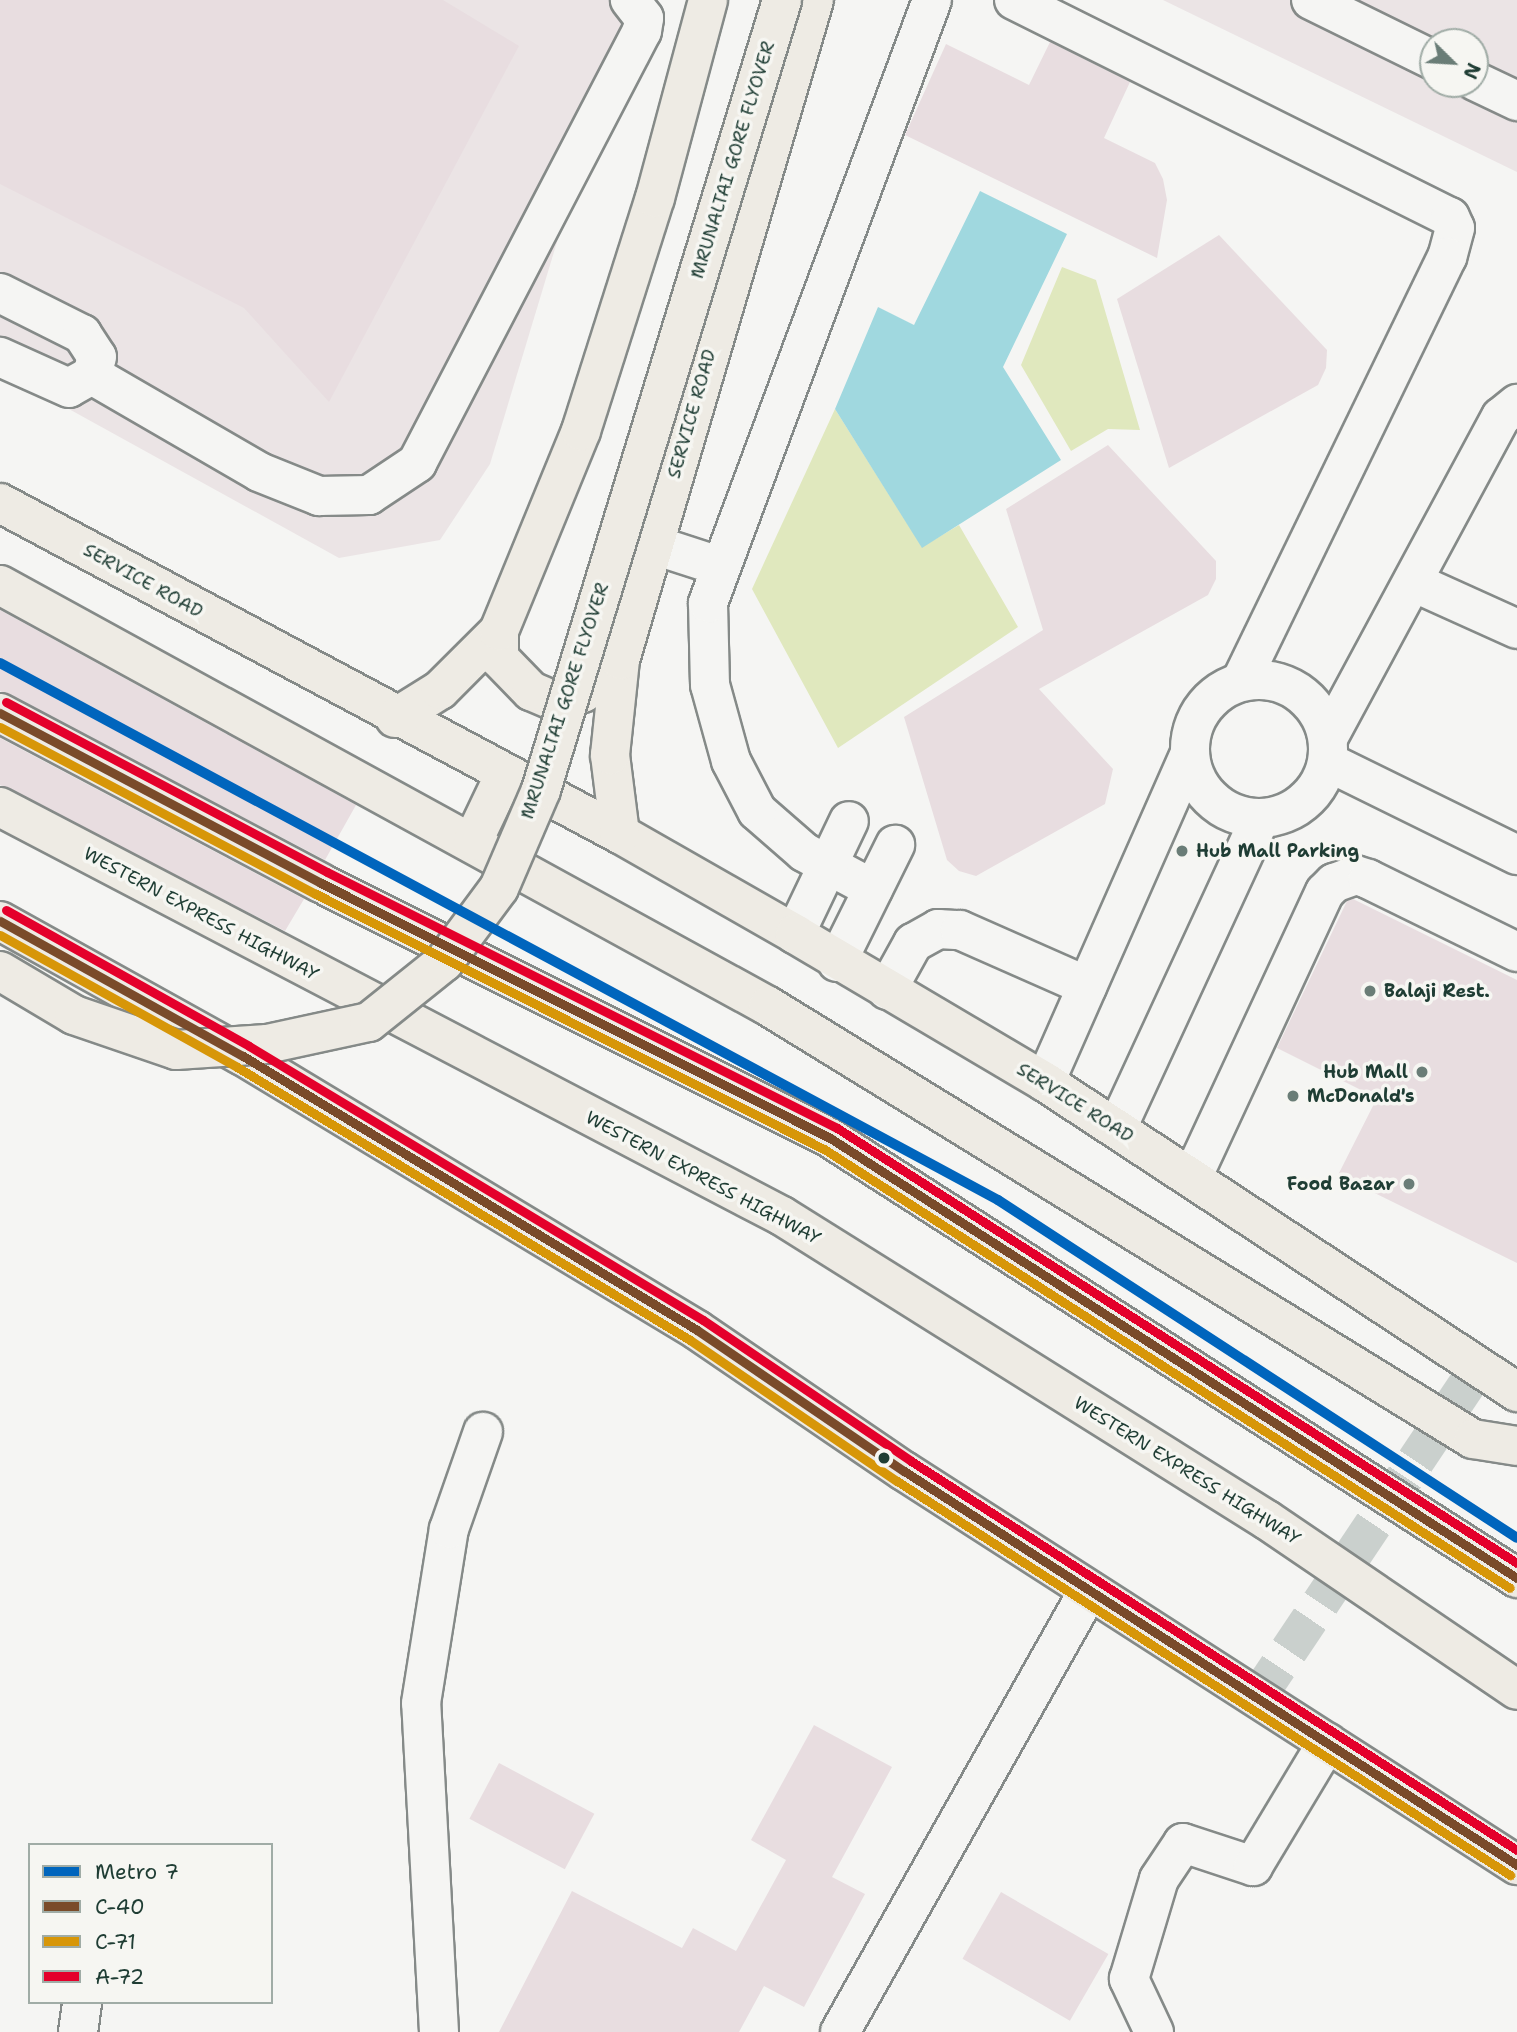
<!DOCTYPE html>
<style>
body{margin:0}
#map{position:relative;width:1517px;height:2032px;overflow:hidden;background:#f5f5f3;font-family:"Shantell Sans",sans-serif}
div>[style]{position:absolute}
.built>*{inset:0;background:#ebe4e5}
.green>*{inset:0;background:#e0e8be}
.water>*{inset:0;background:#a0d8df}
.building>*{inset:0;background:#e8dde0;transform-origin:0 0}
.minor-tunnel>*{height:38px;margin-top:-19px;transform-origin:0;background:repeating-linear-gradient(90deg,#cad0cd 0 38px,transparent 0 57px)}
.roads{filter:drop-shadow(2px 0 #858a88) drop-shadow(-2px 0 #858a88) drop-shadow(0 2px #858a88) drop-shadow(0 -2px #858a88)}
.minor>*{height:38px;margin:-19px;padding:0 19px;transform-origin:19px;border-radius:19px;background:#f5f5f3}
.minor>.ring{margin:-19px;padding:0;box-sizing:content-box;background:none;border:38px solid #f5f5f3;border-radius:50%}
.major>*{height:38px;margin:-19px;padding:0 19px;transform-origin:19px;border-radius:19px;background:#eeebe4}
.highway>*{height:38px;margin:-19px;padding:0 19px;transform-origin:19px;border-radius:19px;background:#eeebe4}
.bridges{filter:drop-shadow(2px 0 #858a88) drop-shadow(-2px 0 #858a88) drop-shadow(0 2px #858a88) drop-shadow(0 -2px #858a88)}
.major-bridge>*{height:38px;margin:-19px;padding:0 19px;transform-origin:19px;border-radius:19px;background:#eeebe4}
.bus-1>*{height:9px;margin:-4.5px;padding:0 4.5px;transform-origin:4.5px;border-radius:4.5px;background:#7a4b2a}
.bus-2>*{height:9px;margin:-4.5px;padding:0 4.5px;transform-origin:4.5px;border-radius:4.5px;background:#d79608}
.bus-3>*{height:9px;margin:-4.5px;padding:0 4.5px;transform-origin:4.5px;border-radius:4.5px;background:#e4002b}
.metro-1>*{height:10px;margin:-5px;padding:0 5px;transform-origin:5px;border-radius:5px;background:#0065bd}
.dots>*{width:19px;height:19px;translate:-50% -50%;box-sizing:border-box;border:4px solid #f6f6f2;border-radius:50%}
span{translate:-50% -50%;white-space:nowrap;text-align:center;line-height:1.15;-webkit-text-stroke:7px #f6f6f2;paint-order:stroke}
.street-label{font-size:18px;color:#1f3d34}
.poi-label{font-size:18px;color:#1f3d34;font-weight:700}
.left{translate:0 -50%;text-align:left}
.right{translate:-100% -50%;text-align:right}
.legend{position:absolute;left:28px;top:1843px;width:245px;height:161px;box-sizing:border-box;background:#f6f6f2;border:2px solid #a0aca6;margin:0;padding:9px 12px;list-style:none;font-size:21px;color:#1f3d34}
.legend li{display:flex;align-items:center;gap:14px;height:35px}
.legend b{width:35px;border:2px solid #a0aca6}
.north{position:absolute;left:1419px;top:28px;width:70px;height:70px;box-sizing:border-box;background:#f6f6f2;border:2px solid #a0aca6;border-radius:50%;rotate:114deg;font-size:19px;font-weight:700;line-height:28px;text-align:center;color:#1f3d34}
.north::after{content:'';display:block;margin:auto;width:24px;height:32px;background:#6a7d77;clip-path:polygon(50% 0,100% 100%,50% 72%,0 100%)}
</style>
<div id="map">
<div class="built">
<i style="clip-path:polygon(0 0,630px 0,490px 464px,440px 540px,339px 558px,0 371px)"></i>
<i style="clip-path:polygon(evenodd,1163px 0,1517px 0,1517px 172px,1163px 0,1433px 42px,1475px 42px,1475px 84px,1433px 84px,1433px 42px)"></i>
</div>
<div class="green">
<i style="clip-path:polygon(1062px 267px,1096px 280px,1140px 430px,1108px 429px,1071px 451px,1021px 365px)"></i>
<i style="clip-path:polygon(835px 409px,922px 547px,959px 525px,1018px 627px,838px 748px,752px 589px)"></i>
</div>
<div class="water">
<i style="clip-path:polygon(980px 191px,1067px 234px,1003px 367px,1061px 460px,922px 548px,835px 409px,878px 307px,914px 325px)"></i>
</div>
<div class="building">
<i style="clip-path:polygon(0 0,443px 0,519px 46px,329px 402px,244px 308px,0 184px)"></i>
<i style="clip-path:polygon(1050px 42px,1130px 82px,1104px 138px,1155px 163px,1163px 179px,1167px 200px,1157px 258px,905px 135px,946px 44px,1029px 85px)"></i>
<i style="clip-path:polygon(1219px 235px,1327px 350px,1326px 368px,1318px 385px,1169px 468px,1117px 299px)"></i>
<i style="clip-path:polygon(1108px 445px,1216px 561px,1216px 579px,1208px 595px,1039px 689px,1113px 769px,1105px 804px,976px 876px,959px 871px,947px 860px,904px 717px,1043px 630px,1006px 509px)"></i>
<i style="clip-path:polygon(0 610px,356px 805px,325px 860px,0 691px)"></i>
<i style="clip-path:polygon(0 738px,304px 899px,285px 931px,0 785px)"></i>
<i style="clip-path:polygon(1353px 899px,1517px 980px,1517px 1263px,1338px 1175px,1377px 1098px,1277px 1048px,1347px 901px)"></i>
<i style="clip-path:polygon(814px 1725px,892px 1767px,832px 1877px,865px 1894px,804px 2007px,764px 1986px,739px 2032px,499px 2032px,572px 1891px,682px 1948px,693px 1928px,736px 1951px,786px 1860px,751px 1840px)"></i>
<i style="left:499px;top:1763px;width:108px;height:63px;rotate:28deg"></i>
<i style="left:1001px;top:1892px;width:124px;height:77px;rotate:30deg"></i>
</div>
<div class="minor-tunnel">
<i style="left:1257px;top:1698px;width:401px;rotate:-56.2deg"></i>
</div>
<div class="roads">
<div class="minor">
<i style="left:1014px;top:0;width:487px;rotate:26.5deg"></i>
<i style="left:1450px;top:217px;width:12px;rotate:66deg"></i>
<i style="left:1455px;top:228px;width:30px;rotate:105deg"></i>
<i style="left:1447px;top:257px;width:472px;rotate:115.9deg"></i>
<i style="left:1311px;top:0;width:136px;rotate:26.2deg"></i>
<i style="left:1475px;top:81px;width:47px;rotate:25.5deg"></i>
<i style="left:0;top:293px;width:92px;rotate:26.6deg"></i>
<i style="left:82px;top:334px;width:27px;rotate:57deg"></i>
<i style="left:97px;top:357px;width:19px;rotate:106deg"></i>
<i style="left:92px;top:375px;width:26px;rotate:151deg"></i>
<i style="left:69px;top:388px;width:76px;rotate:-155.8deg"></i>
<i style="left:92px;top:375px;width:193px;rotate:30.1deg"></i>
<i style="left:259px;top:472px;width:65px;rotate:21.8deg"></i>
<i style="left:319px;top:496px;width:50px;rotate:-1.1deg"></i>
<i style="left:369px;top:495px;width:58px;rotate:-33.7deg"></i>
<i style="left:417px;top:463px;width:487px;rotate:-62.5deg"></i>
<i style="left:642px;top:31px;width:13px;rotate:-81deg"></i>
<i style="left:644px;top:18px;width:23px;rotate:-128deg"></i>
<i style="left:654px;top:545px;width:68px;rotate:17.9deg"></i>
<i style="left:1413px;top:582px;width:114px;rotate:24.3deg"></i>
<i class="ring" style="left:1190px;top:680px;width:100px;height:100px"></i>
<i style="left:1328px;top:738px;width:365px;rotate:-61.7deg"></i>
<i style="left:1501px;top:417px;width:21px;rotate:-39deg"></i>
<i style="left:1328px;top:762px;width:211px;rotate:26.2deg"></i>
<i style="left:873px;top:889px;width:78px;rotate:-151.8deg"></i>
<i style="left:804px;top:852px;width:62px;rotate:-138.9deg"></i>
<i style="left:757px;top:811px;width:56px;rotate:-117.5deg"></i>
<i style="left:731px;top:761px;width:79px;rotate:-105.4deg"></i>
<i style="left:710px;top:685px;width:82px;rotate:-91.4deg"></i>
<i style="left:708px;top:603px;width:643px;rotate:-69.62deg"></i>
<i style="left:795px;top:934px;width:125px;rotate:-64.5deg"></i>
<i style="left:837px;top:962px;width:131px;rotate:-63.6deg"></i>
<i style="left:887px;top:990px;width:54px;rotate:-61deg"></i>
<i style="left:913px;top:943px;width:29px;rotate:-29deg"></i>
<i style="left:938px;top:929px;width:22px;rotate:3deg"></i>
<i style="left:960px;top:930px;width:139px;rotate:23.8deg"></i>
<i style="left:1045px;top:1082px;width:359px;rotate:-66.2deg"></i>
<i style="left:1117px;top:1128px;width:341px;rotate:-65.2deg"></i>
<i style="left:1192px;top:1178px;width:315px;rotate:-65.1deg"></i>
<i style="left:1325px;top:892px;width:13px;rotate:-45deg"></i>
<i style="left:1334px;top:883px;width:23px;rotate:-20deg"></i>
<i style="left:1356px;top:875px;width:13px;rotate:18deg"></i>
<i style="left:1368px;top:879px;width:166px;rotate:26.1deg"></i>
<i style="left:78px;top:2032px;width:30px;rotate:-82deg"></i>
<i style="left:439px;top:2032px;width:329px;rotate:-93.1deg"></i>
<i style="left:421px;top:1703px;width:176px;rotate:-80.9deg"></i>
<i style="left:449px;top:1529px;width:103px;rotate:-70.7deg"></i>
<i style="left:840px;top:2032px;width:507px;rotate:-60.61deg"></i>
<i style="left:1154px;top:2032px;width:59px;rotate:-115.3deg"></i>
<i style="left:1129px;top:1979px;width:104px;rotate:-73.3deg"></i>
<i style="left:1159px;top:1879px;width:43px;rotate:-56.3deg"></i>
<i style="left:1183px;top:1843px;width:74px;rotate:18.2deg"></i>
<i style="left:1253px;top:1866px;width:144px;rotate:-59deg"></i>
</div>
<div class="major">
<i style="left:0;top:503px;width:703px;rotate:28.1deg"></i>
<i style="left:620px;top:834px;width:202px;rotate:29.7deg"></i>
<i style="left:795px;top:934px;width:291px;rotate:30.6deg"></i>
<i style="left:1045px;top:1082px;width:565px;rotate:33.3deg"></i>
<i style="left:0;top:585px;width:876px;rotate:28.73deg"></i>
<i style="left:768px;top:1006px;width:827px;rotate:31.56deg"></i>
<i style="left:1473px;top:1439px;width:45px;rotate:9deg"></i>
<i style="left:499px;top:631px;width:27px;rotate:90deg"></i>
<i style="left:499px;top:658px;width:46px;rotate:45.9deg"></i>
<i style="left:531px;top:691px;width:23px;rotate:23deg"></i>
<i style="left:552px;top:700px;width:32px;rotate:-13deg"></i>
<i style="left:583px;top:693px;width:16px;rotate:-35deg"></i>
<i style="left:395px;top:718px;width:53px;rotate:-31.9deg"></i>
<i style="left:440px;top:690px;width:83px;rotate:-45deg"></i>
<i style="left:499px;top:631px;width:216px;rotate:-67.7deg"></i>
<i style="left:581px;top:431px;width:244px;rotate:-72.4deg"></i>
<i style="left:655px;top:198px;width:205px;rotate:-75deg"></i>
<i style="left:620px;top:834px;width:80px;rotate:-97.2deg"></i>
<i style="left:610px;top:755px;width:96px;rotate:-84deg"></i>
<i style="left:620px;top:660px;width:688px;rotate:-73.62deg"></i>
<i style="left:473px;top:841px;width:74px;rotate:-64.5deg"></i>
</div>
<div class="highway">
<i style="left:0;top:713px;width:363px;rotate:27.9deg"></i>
<i style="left:321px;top:883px;width:569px;rotate:26.61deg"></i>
<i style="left:830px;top:1138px;width:816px;rotate:32.64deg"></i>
<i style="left:0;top:807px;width:882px;rotate:27.61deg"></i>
<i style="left:782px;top:1216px;width:572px;rotate:32.08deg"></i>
<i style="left:1267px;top:1520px;width:302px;rotate:34.2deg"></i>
<i style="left:0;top:921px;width:278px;rotate:29.1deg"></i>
<i style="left:243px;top:1056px;width:530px;rotate:31.11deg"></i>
<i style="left:697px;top:1330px;width:250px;rotate:34.3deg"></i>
<i style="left:904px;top:1471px;width:729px;rotate:32.73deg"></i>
</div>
</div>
<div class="bridges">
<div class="major-bridge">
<i style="left:0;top:971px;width:86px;rotate:30.7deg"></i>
<i style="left:74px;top:1015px;width:108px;rotate:18.9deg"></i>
<i style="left:176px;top:1050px;width:91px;rotate:-3.8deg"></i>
<i style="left:267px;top:1044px;width:104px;rotate:-12.2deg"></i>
<i style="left:369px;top:1022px;width:96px;rotate:-38.7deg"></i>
<i style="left:444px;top:962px;width:92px;rotate:-53.4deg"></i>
<i style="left:499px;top:888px;width:107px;rotate:-66.8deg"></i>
<i style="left:541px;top:790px;width:826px;rotate:-73.03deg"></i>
</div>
</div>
<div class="bus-1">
<i style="left:0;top:713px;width:363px;rotate:27.9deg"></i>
<i style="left:321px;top:883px;width:569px;rotate:26.61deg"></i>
<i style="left:830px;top:1138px;width:816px;rotate:32.64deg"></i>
<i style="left:0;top:921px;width:278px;rotate:29.1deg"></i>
<i style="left:243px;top:1056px;width:530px;rotate:31.11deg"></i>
<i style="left:697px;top:1330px;width:250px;rotate:34.3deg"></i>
<i style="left:904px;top:1471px;width:729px;rotate:32.73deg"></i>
</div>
<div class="bus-2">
<i style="left:0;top:727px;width:357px;rotate:27.9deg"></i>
<i style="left:316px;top:894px;width:568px;rotate:26.66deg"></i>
<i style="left:824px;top:1149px;width:814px;rotate:32.62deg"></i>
<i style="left:0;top:935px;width:271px;rotate:29.1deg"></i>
<i style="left:237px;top:1067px;width:529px;rotate:31.08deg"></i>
<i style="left:690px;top:1340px;width:250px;rotate:34.3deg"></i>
<i style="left:897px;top:1481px;width:729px;rotate:32.73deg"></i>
</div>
<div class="bus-3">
<i style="left:6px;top:702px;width:363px;rotate:27.9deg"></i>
<i style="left:327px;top:872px;width:571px;rotate:26.65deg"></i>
<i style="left:837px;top:1128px;width:807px;rotate:32.61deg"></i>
<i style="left:6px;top:910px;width:278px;rotate:29.2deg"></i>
<i style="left:249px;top:1046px;width:530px;rotate:31.11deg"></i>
<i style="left:703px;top:1320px;width:251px;rotate:34.1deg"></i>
<i style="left:911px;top:1461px;width:720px;rotate:32.7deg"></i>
</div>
<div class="metro-1">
<i style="left:0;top:663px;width:1133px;rotate:28.28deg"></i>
<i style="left:998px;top:1200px;width:619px;rotate:33.07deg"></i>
</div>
<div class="dots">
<i style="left:1182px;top:851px;background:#6a7d77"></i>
<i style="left:1370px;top:991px;background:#6a7d77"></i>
<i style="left:1422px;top:1072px;background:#6a7d77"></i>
<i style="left:1293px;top:1096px;background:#6a7d77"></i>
<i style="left:1409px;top:1184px;background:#6a7d77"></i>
<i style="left:884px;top:1458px;background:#1f3d34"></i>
</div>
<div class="street-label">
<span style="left:733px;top:160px;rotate:-73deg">MRUNALTAI GORE FLYOVER</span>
<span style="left:692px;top:414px;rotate:-74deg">SERVICE ROAD</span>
<span style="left:143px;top:581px;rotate:29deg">SERVICE ROAD</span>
<span style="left:565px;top:701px;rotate:-72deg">MRUNALTAI GORE FLYOVER</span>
<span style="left:201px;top:914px;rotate:28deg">WESTERN EXPRESS HIGHWAY</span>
<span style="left:1075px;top:1103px;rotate:32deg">SERVICE ROAD</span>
<span style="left:703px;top:1178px;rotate:28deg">WESTERN EXPRESS HIGHWAY</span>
<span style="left:1187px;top:1471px;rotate:32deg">WESTERN EXPRESS HIGHWAY</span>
</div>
<div class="poi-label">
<span class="left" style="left:1196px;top:851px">Hub Mall Parking</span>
<span class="left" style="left:1384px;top:991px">Balaji Rest.</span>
<span class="right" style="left:1408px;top:1072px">Hub Mall</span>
<span class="left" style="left:1307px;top:1096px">McDonald's</span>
<span class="right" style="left:1395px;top:1184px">Food Bazar</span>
</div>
<ul class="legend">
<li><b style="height:9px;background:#0065bd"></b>Metro 7</li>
<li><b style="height:9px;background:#7a4b2a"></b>C-40</li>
<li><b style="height:9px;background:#d79608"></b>C-71</li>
<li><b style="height:9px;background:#e4002b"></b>A-72</li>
</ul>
<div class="north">N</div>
</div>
